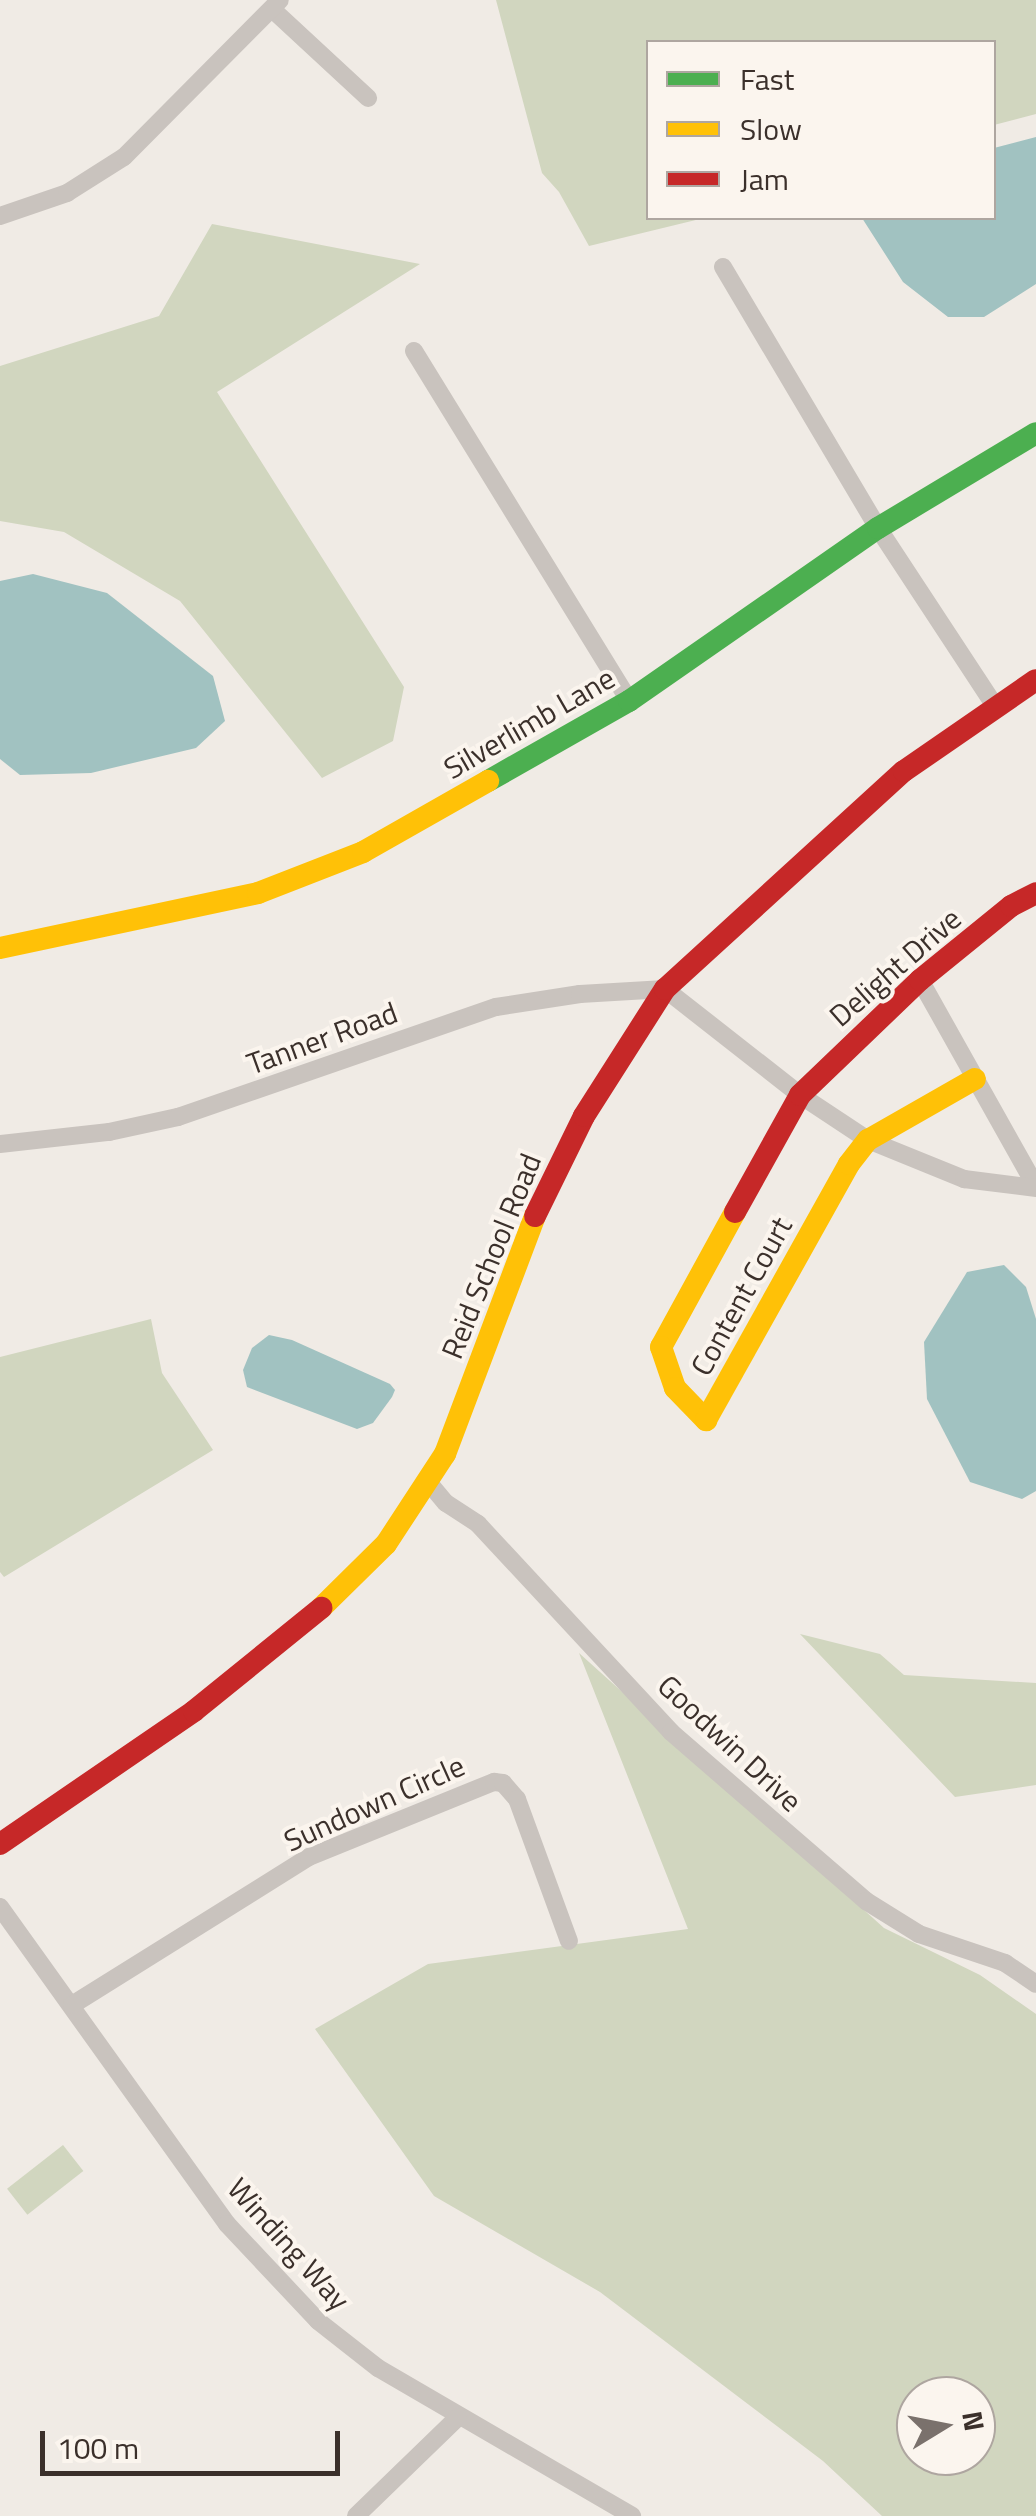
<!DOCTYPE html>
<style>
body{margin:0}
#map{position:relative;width:1036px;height:2516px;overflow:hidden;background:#f0ebe5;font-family:"Titillium Web",sans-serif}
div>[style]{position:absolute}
.green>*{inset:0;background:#d1d6bf;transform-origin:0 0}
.water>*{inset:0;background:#a1c2c1}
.street>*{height:18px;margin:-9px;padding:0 9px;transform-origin:9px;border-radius:9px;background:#c9c3be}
.fast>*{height:22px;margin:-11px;padding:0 11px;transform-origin:11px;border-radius:11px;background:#4caf50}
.slow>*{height:22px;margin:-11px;padding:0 11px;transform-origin:11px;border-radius:11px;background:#ffc107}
.jam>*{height:22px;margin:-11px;padding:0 11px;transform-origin:11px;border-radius:11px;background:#c62828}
span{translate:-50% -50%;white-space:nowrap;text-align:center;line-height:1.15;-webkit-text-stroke:8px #fbf5ee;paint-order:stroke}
.street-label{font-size:30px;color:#3b302b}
.legend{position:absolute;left:646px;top:40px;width:350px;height:180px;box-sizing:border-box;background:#fbf5ee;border:2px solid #aea6a0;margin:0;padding:12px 18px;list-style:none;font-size:30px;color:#3b302b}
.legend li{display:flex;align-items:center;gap:20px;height:50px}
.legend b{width:50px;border:2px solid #aea6a0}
.north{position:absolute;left:896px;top:2376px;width:100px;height:100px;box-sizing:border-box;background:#fbf5ee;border:2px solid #aea6a0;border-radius:50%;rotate:80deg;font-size:28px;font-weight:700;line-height:40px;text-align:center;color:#3b302b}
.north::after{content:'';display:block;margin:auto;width:35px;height:45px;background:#7a716c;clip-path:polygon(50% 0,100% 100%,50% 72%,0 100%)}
.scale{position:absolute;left:40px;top:2431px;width:300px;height:45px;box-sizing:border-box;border:5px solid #3b302b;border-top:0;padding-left:12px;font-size:30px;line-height:35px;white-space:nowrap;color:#3b302b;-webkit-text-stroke:8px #fbf5ee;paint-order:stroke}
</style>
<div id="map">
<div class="green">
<i style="clip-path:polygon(496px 0,1036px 0,1036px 114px,994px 125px,994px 42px,648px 42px,648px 218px,704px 218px,589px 246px,559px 192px,542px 173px)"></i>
<i style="clip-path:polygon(212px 224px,420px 264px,217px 392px,404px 687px,393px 741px,322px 778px,180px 601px,64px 532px,0 521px,0 366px,159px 316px)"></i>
<i style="clip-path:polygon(151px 1319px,162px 1373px,213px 1450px,4px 1577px,0 1572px,0 1357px)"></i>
<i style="clip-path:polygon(800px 1634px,880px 1654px,904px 1675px,1036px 1683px,1036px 1785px,955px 1797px)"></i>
<i style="clip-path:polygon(evenodd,579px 1653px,884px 1928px,980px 1975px,1036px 2014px,1036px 2516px,882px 2516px,823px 2461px,600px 2292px,434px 2196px,315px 2029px,428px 1964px,688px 1929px,579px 1653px,916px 2396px,976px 2396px,976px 2456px,916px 2456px,916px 2396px)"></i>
<i style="left:63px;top:2145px;width:33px;height:71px;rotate:52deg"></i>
</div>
<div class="water">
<i style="clip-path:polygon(1036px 137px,1036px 284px,984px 317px,948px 317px,903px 282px,862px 218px,994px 218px,994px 148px)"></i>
<i style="clip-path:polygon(33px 574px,107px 593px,213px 676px,225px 721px,196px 748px,91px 773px,20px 775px,0 759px,0 581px)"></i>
<i style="clip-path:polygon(1004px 1265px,1026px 1287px,1036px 1319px,1036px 1491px,1022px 1499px,970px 1482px,927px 1399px,924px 1342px,967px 1272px)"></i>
<i style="clip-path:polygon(269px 1335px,292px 1340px,390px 1384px,395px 1390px,392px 1397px,373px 1423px,357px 1429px,247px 1387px,243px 1370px,252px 1348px)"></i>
</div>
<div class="street">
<i style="left:272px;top:9px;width:131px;rotate:42.8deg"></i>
<i style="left:0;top:216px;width:71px;rotate:-18.9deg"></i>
<i style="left:67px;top:193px;width:67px;rotate:-32.3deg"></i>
<i style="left:124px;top:157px;width:221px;rotate:-45.2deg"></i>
<i style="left:723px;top:267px;width:304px;rotate:59.3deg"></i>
<i style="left:878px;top:528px;width:213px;rotate:56.7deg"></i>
<i style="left:414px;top:351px;width:411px;rotate:58.4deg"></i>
<i style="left:920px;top:980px;width:237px;rotate:60.7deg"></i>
<i style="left:0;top:1144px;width:110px;rotate:-6.3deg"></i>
<i style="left:109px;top:1132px;width:71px;rotate:-12.3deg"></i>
<i style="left:178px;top:1117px;width:336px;rotate:-19.1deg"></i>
<i style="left:496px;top:1007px;width:85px;rotate:-8.8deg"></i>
<i style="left:580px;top:994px;width:85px;rotate:-3.4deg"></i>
<i style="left:665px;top:989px;width:172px;rotate:38.1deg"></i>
<i style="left:800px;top:1095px;width:82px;rotate:33.5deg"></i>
<i style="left:868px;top:1140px;width:104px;rotate:22.1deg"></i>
<i style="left:964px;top:1179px;width:73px;rotate:7.1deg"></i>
<i style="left:429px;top:1483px;width:26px;rotate:50deg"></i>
<i style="left:446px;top:1503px;width:38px;rotate:33deg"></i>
<i style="left:478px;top:1524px;width:284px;rotate:47.1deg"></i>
<i style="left:671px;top:1732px;width:258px;rotate:40.9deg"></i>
<i style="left:866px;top:1901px;width:62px;rotate:31.9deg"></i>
<i style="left:919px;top:1934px;width:91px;rotate:18.6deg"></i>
<i style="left:1005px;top:1963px;width:37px;rotate:34deg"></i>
<i style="left:0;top:1907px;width:390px;rotate:54.4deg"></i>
<i style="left:227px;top:2224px;width:133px;rotate:46.8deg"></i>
<i style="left:318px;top:2321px;width:76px;rotate:38.1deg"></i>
<i style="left:378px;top:2368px;width:294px;rotate:30.2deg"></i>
<i style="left:72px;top:2005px;width:279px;rotate:-32deg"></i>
<i style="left:309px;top:1857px;width:200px;rotate:-22.1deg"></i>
<i style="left:494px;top:1782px;width:9px;rotate:6deg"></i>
<i style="left:503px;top:1783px;width:21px;rotate:49deg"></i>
<i style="left:517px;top:1799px;width:151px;rotate:69.9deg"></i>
<i style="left:356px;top:2516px;width:142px;rotate:-44.1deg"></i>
</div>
<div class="fast">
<i style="left:488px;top:781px;width:162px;rotate:-29.6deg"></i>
<i style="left:629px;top:701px;width:303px;rotate:-34.8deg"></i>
<i style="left:878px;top:528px;width:184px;rotate:-31deg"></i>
</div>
<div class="slow">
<i style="left:0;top:948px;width:264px;rotate:-12deg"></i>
<i style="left:258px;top:893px;width:113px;rotate:-21.3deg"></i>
<i style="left:363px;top:852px;width:144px;rotate:-29.6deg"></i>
<i style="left:735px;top:1212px;width:154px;rotate:118.7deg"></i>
<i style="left:661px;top:1347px;width:43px;rotate:71.1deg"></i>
<i style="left:675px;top:1388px;width:45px;rotate:45.9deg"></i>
<i style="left:706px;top:1420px;width:293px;rotate:-60.8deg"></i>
<i style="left:849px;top:1164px;width:31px;rotate:-52deg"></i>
<i style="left:868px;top:1140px;width:123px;rotate:-29.7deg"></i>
<i style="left:321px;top:1608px;width:91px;rotate:-44.6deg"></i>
<i style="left:386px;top:1544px;width:108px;rotate:-56.8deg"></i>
<i style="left:445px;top:1454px;width:254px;rotate:-69.3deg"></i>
</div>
<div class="jam">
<i style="left:735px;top:1212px;width:134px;rotate:-60.9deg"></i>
<i style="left:800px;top:1095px;width:166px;rotate:-43.8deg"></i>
<i style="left:920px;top:980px;width:117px;rotate:-39.1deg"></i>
<i style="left:1011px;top:906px;width:28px;rotate:-27deg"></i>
<i style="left:535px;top:1216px;width:111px;rotate:-63.9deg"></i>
<i style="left:584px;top:1116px;width:151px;rotate:-57.5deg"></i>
<i style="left:665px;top:989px;width:323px;rotate:-42.4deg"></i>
<i style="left:904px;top:771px;width:160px;rotate:-34.6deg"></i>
<i style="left:0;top:1844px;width:235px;rotate:-34.4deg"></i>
<i style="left:194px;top:1711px;width:164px;rotate:-39deg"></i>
</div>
<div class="street-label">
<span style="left:529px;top:723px;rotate:-30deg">Silverlimb Lane</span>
<span style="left:895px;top:967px;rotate:-41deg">Delight Drive</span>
<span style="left:322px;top:1038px;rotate:-20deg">Tanner Road</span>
<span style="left:491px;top:1256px;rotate:-68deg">Reid School Road</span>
<span style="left:741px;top:1296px;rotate:-61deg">Content Court</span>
<span style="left:730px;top:1743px;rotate:43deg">Goodwin Drive</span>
<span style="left:374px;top:1803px;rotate:-24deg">Sundown Circle</span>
<span style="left:289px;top:2244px;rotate:48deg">Winding Way</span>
</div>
<ul class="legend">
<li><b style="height:12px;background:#4caf50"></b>Fast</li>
<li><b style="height:12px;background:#ffc107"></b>Slow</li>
<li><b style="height:12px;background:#c62828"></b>Jam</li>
</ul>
<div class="north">N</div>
<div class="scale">100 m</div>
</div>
